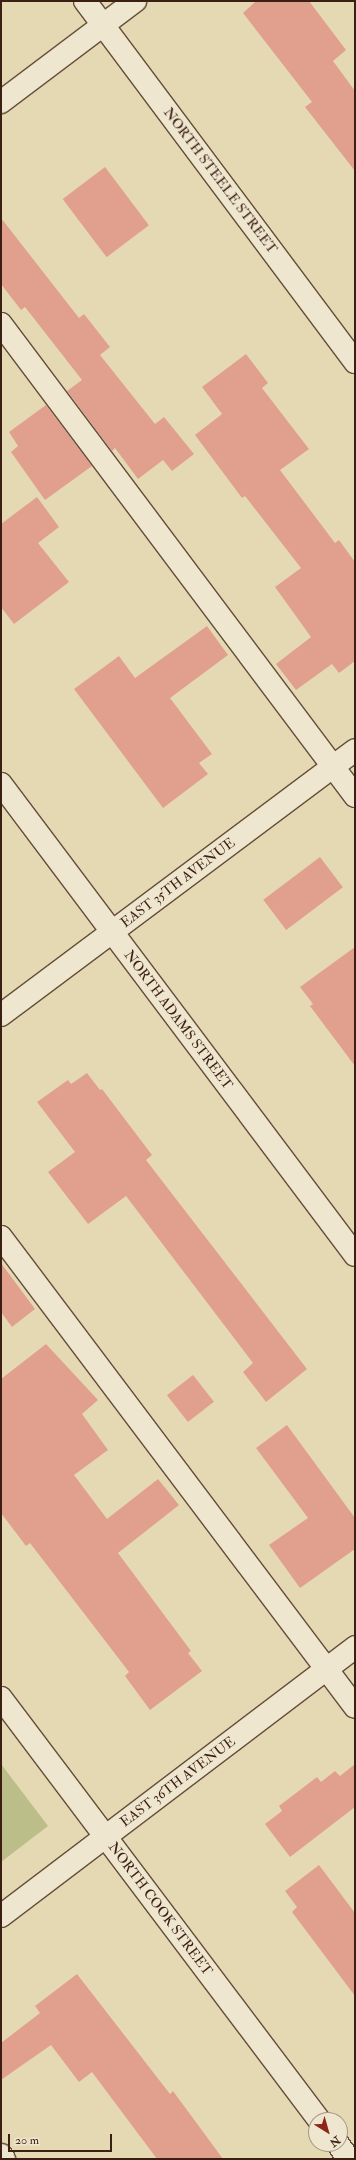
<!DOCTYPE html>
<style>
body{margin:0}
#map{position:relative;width:356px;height:2160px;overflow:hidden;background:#e5d9b4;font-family:"IM FELL Double Pica",serif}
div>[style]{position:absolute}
.green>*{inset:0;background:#bbbe89}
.building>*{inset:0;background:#e1a08e;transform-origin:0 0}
.roads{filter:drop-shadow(1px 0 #664e3b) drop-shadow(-1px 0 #664e3b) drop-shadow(0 1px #664e3b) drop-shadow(0 -1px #664e3b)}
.minor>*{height:22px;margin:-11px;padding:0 11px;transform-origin:11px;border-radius:11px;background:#eee6ce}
span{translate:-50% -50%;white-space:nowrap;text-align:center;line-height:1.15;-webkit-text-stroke:3px #eee6ce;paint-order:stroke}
.street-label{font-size:14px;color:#3c1f13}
.frame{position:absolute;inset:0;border:2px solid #3c1f13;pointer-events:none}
.north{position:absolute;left:308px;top:2112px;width:40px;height:40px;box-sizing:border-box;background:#eee6ce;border:1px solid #a79683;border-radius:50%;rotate:143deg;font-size:11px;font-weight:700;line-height:16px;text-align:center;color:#3c1f13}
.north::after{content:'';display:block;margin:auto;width:14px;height:18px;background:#8f2418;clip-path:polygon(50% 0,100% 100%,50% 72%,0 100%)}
.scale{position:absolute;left:8px;top:2134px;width:104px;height:18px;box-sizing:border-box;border:2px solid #3c1f13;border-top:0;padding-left:5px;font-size:12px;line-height:14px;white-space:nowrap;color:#3c1f13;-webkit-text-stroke:3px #eee6ce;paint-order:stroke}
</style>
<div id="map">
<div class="green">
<i style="clip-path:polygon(1px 1764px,48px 1826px,1px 1862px)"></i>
</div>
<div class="building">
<i style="clip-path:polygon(256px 1px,309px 1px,346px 50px,333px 61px,355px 91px,355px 171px,305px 107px,312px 102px,243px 13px)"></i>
<i style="left:105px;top:167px;width:73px;height:53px;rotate:53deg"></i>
<i style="clip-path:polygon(1px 218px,79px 318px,84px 314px,110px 347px,100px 355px,155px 424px,164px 417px,194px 454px,172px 471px,163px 460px,138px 479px,115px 448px,112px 451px,67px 391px,82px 380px,25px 307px,21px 310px,1px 284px)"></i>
<i style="clip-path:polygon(246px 354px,268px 383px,262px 388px,309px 449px,280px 470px,335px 543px,339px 540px,355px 562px,355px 661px,339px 673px,332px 664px,296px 690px,276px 664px,311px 637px,275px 587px,301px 568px,245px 496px,242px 498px,195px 435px,222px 414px,202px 387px)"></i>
<i style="clip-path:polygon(46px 405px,92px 466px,45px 500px,11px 452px,18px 446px,9px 432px)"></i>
<i style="clip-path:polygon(37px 497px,59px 527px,38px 543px,69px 582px,14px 624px,1px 607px,1px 524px)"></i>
<i style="clip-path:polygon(207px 626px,228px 655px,170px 698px,212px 754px,199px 763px,208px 774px,163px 808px,74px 689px,119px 656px,135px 678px)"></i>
<i style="left:320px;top:857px;width:38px;height:71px;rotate:53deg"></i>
<i style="clip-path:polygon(355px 947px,355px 1066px,310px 1006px,313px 1004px,300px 987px)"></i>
<i style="clip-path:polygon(87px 1073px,100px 1090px,102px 1089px,152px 1155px,146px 1160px,307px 1369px,266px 1402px,243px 1372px,253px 1363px,126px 1196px,88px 1224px,48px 1172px,75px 1152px,37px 1102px,68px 1080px,71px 1084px)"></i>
<i style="clip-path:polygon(1px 1263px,35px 1309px,12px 1327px,1px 1312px)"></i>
<i style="clip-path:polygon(46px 1344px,98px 1400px,82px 1414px,108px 1450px,74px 1475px,107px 1519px,158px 1479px,179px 1505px,118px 1553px,191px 1651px,188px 1653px,202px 1671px,150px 1710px,125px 1676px,129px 1672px,30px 1543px,26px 1546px,1px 1513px,1px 1379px)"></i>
<i style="left:193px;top:1375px;width:34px;height:33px;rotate:52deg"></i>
<i style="clip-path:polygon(287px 1425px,355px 1518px,355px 1549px,300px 1588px,269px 1545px,308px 1518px,256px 1448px)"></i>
<i style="clip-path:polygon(355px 1764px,355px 1807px,290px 1857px,265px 1824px,282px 1811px,279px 1806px,317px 1777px,321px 1782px,335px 1771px,340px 1776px)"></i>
<i style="clip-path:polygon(319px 1865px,355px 1913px,355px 1996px,292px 1912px,297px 1907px,285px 1891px)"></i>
<i style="clip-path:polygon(77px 1974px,170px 2094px,173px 2091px,223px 2159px,157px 2159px,92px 2072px,79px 2082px,51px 2045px,1px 2080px,1px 2043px,40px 2013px,35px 2006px)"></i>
</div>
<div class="roads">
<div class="minor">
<i style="left:85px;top:1px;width:451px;rotate:53.2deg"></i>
<i style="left:1px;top:102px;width:168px;rotate:-37deg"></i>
<i style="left:1px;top:324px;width:590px;rotate:53.13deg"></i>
<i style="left:1px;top:784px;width:589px;rotate:53.07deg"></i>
<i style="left:1px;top:1015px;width:442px;rotate:-36.8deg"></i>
<i style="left:1px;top:1237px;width:588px;rotate:53.01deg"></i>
<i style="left:1px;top:1698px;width:528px;rotate:53deg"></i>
<i style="left:1px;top:1916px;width:445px;rotate:-37.2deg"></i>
<i style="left:338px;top:2144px;width:19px;rotate:54deg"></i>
<i style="left:1px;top:2155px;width:5px;rotate:53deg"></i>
</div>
</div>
<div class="street-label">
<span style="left:220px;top:181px;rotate:53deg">NORTH STEELE STREET</span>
<span style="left:178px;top:883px;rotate:-37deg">EAST 35TH AVENUE</span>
<span style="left:178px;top:1020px;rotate:53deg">NORTH ADAMS STREET</span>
<span style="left:178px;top:1782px;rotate:-37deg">EAST 36TH AVENUE</span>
<span style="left:160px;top:1909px;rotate:53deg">NORTH COOK STREET</span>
</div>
<div class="frame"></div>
<div class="north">N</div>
<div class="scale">20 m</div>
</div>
